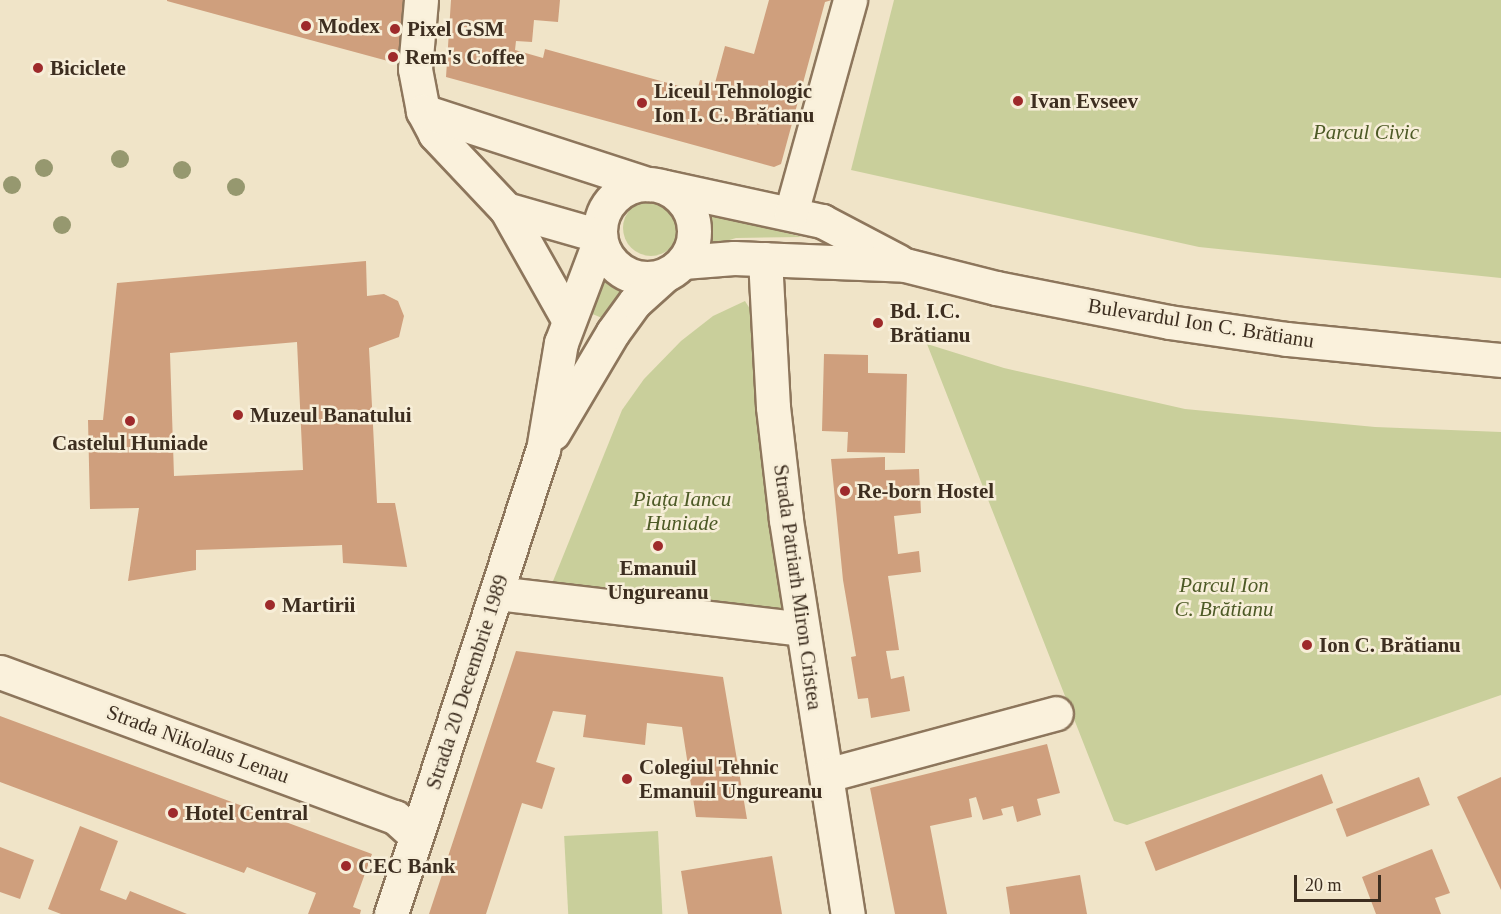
<!DOCTYPE html>
<meta charset="utf-8">
<style>
body{margin:0}
#map{position:relative;width:1501px;height:914px;overflow:hidden;background:#f0e4c8;font-family:Georgia,serif}
div>[style]{position:absolute}
.green>*{inset:0;background:#c9cf9b;transform-origin:0 0}
.round{border-radius:50%}
.building>*{inset:0;background:#cf9f7d;transform-origin:0 0}
.roads{filter:drop-shadow(2px 0 #8d765c) drop-shadow(-2px 0 #8d765c) drop-shadow(0 2px #8d765c) drop-shadow(0 -2px #8d765c)}
.minor>*{height:33px;margin:-16.5px;padding:0 16.5px;transform-origin:16.5px;border-radius:16.5px;background:#faf1dc}
.minor>.ring{margin:-16.5px;padding:0;box-sizing:content-box;background:none;border:33px solid #faf1dc;border-radius:50%}
.trees>*{width:18px;height:18px;margin:-9px;border-radius:50%;background:#96986f}
.dots>*{width:16px;height:16px;translate:-50% -50%;box-sizing:border-box;border:3px solid #f7eed8;border-radius:50%}
span{translate:-50% -50%;white-space:nowrap;text-align:center;line-height:1.15;-webkit-text-stroke:5px #f7eed8;paint-order:stroke}
.poi-label{font-size:21px;color:#3d2e20;font-weight:700}
.left{translate:0 -50%;text-align:left}
.park-label{font-size:21px;color:#4d5a26;font-style:italic}
.street-label{font-size:21px;color:#3d2e20}
.scale{position:absolute;left:1294px;top:875px;width:87px;height:27px;box-sizing:border-box;border:3px solid #3d2e20;border-top:0;padding-left:8px;font-size:18px;line-height:21px;white-space:nowrap;color:#3d2e20;-webkit-text-stroke:4px #f7eed8;paint-order:stroke}
</style>
<div id="map">
<div class="green">
<i style="clip-path:polygon(894px 0,1501px 0,1501px 278px,1199px 247px,851px 170px)"></i>
<i class="round" style="left:623px;top:200px;width:56px;height:56px"></i>
<i style="clip-path:polygon(704px 212px,802px 237px,736px 238px,703px 248px,708px 237px)"></i>
<i style="clip-path:polygon(605px 268px,614px 277px,641px 286px,602px 318px,590px 313px)"></i>
<i style="clip-path:polygon(745px 301px,757px 320px,790px 618px,549px 591px,622px 410px,644px 379px,681px 341px,713px 316px)"></i>
<i style="clip-path:polygon(927px 344px,1004px 368px,1185px 409px,1375px 427px,1501px 432px,1501px 695px,1127px 825px,1114px 821px)"></i>
<i style="left:658px;top:831px;width:83px;height:94px;rotate:87deg"></i>
</div>
<div class="building">
<i style="clip-path:polygon(167px 0,404px 0,399px 64px,167px 1px)"></i>
<i style="clip-path:polygon(451px 0,560px 0,558px 22px,534px 20px,532px 42px,516px 41px,515px 50px,543px 58px,545px 49px,697px 91px,700px 80px,715px 83px,725px 46px,754px 54px,769px 0,832px 0,825px 2px,781px 164px,774px 167px,446px 77px)"></i>
<i style="clip-path:polygon(evenodd,366px 261px,367px 296px,384px 294px,398px 301px,404px 316px,399px 337px,369px 348px,377px 503px,395px 503px,407px 567px,343px 563px,342px 545px,196px 550px,196px 570px,128px 581px,139px 508px,90px 509px,88px 420px,103px 420px,117px 283px,366px 261px,297px 342px,303px 470px,174px 476px,170px 353px,297px 342px)"></i>
<i style="clip-path:polygon(824px 354px,868px 355px,868px 373px,907px 374px,905px 453px,847px 452px,848px 432px,822px 431px)"></i>
<i style="clip-path:polygon(885px 457px,885px 470px,919px 469px,921px 513px,894px 516px,898px 554px,919px 551px,921px 572px,888px 576px,899px 650px,886px 651px,891px 679px,904px 676px,910px 711px,871px 718px,868px 698px,858px 699px,851px 657px,856px 656px,843px 580px,831px 459px)"></i>
<i style="clip-path:polygon(516px 651px,723px 677px,747px 819px,696px 817px,682px 727px,647px 723px,645px 745px,583px 737px,586px 715px,553px 711px,536px 762px,555px 768px,542px 809px,522px 803px,486px 914px,429px 914px)"></i>
<i style="clip-path:polygon(0 716px,372px 854px,353px 907px,361px 910px,360px 914px,308px 914px,316px 893px,247px 867px,244px 873px,0 782px)"></i>
<i style="clip-path:polygon(1047px 744px,1060px 793px,1037px 799px,1041px 815px,1017px 822px,1013px 806px,1001px 809px,1003px 815px,983px 820px,976px 797px,969px 799px,972px 817px,930px 826px,947px 914px,895px 914px,870px 788px)"></i>
<i style="left:1322px;top:774px;width:31px;height:190px;rotate:69deg"></i>
<i style="left:1419px;top:777px;width:30px;height:89px;rotate:69deg"></i>
<i style="clip-path:polygon(1501px 777px,1501px 890px,1457px 797px)"></i>
<i style="clip-path:polygon(80px 826px,118px 841px,100px 890px,126px 900px,130px 891px,187px 914px,61px 914px,48px 909px)"></i>
<i style="clip-path:polygon(0 847px,34px 860px,20px 899px,0 892px)"></i>
<i style="clip-path:polygon(1432px 849px,1450px 893px,1435px 898px,1441px 914px,1376px 914px,1362px 877px)"></i>
<i style="clip-path:polygon(772px 856px,782px 914px,688px 914px,681px 871px)"></i>
<i style="clip-path:polygon(1080px 875px,1087px 914px,1010px 914px,1006px 887px)"></i>
</div>
<div class="roads">
<div class="minor">
<i style="left:421px;top:0;width:69px;rotate:95deg"></i>
<i style="left:415px;top:69px;width:43px;rotate:79.2deg"></i>
<i style="left:423px;top:111px;width:26px;rotate:62deg"></i>
<i style="left:435px;top:134px;width:103px;rotate:46.6deg"></i>
<i style="left:506px;top:209px;width:126px;rotate:60.6deg"></i>
<i style="left:423px;top:111px;width:237px;rotate:18deg"></i>
<i class="ring" style="left:600px;top:184px;width:61px;height:61px"></i>
<i style="left:665px;top:187px;width:161px;rotate:12.2deg"></i>
<i style="left:822px;top:221px;width:86px;rotate:27.8deg"></i>
<i style="left:506px;top:209px;width:98px;rotate:16deg"></i>
<i style="left:791px;top:213px;width:221px;rotate:-74.5deg"></i>
<i style="left:765px;top:259px;width:148px;rotate:86.9deg"></i>
<i style="left:773px;top:407px;width:114px;rotate:83.4deg"></i>
<i style="left:786px;top:520px;width:399px;rotate:81.1deg"></i>
<i style="left:683px;top:262px;width:51px;rotate:-4.5deg"></i>
<i style="left:734px;top:258px;width:171px;rotate:2.3deg"></i>
<i style="left:905px;top:265px;width:94px;rotate:14.2deg"></i>
<i style="left:996px;top:288px;width:176px;rotate:11.1deg"></i>
<i style="left:1169px;top:322px;width:119px;rotate:8.2deg"></i>
<i style="left:1287px;top:339px;width:215px;rotate:5.6deg"></i>
<i style="left:553px;top:433px;width:117px;rotate:-59.3deg"></i>
<i style="left:613px;top:332px;width:37px;rotate:-54deg"></i>
<i style="left:635px;top:302px;width:40px;rotate:-42deg"></i>
<i style="left:497px;top:593px;width:307px;rotate:6.7deg"></i>
<i style="left:0;top:672px;width:421px;rotate:20.2deg"></i>
<i style="left:395px;top:817px;width:28px;rotate:42deg"></i>
<i style="left:827px;top:775px;width:237px;rotate:-15.1deg"></i>
<i style="left:391px;top:914px;width:488px;rotate:-71.9deg"></i>
<i style="left:543px;top:450px;width:109px;rotate:-80.5deg"></i>
<i style="left:561px;top:343px;width:110px;rotate:-69.3deg"></i>
</div>
</div>
<div class="trees">
<i style="left:120px;top:159px"></i>
<i style="left:44px;top:168px"></i>
<i style="left:182px;top:170px"></i>
<i style="left:12px;top:185px"></i>
<i style="left:236px;top:187px"></i>
<i style="left:62px;top:225px"></i>
</div>
<div class="dots">
<i style="left:306px;top:26px;background:#9e2a2b"></i>
<i style="left:395px;top:29px;background:#9e2a2b"></i>
<i style="left:393px;top:57px;background:#9e2a2b"></i>
<i style="left:38px;top:68px;background:#9e2a2b"></i>
<i style="left:1018px;top:101px;background:#9e2a2b"></i>
<i style="left:642px;top:103px;background:#9e2a2b"></i>
<i style="left:878px;top:323px;background:#9e2a2b"></i>
<i style="left:238px;top:415px;background:#9e2a2b"></i>
<i style="left:130px;top:421px;background:#9e2a2b"></i>
<i style="left:845px;top:491px;background:#9e2a2b"></i>
<i style="left:658px;top:546px;background:#9e2a2b"></i>
<i style="left:270px;top:605px;background:#9e2a2b"></i>
<i style="left:1307px;top:645px;background:#9e2a2b"></i>
<i style="left:627px;top:779px;background:#9e2a2b"></i>
<i style="left:173px;top:813px;background:#9e2a2b"></i>
<i style="left:346px;top:866px;background:#9e2a2b"></i>
</div>
<div class="poi-label">
<span class="left" style="left:318px;top:26px">Modex</span>
<span class="left" style="left:407px;top:29px">Pixel GSM</span>
<span class="left" style="left:405px;top:57px">Rem's Coffee</span>
<span class="left" style="left:50px;top:68px">Biciclete</span>
<span class="left" style="left:654px;top:103px">Liceul Tehnologic<br>Ion I. C. Brătianu</span>
<span class="left" style="left:1030px;top:101px">Ivan Evseev</span>
<span class="left" style="left:890px;top:323px">Bd. I.C.<br>Brătianu</span>
<span class="left" style="left:250px;top:415px">Muzeul Banatului</span>
<span style="left:130px;top:443px">Castelul Huniade</span>
<span class="left" style="left:857px;top:491px">Re-born Hostel</span>
<span style="left:658px;top:580px">Emanuil<br>Ungureanu</span>
<span class="left" style="left:282px;top:605px">Martirii</span>
<span class="left" style="left:1319px;top:645px">Ion C. Brătianu</span>
<span class="left" style="left:639px;top:779px">Colegiul Tehnic<br>Emanuil Ungureanu</span>
<span class="left" style="left:185px;top:813px">Hotel Central</span>
<span class="left" style="left:358px;top:866px">CEC Bank</span>
</div>
<div class="park-label">
<span style="left:1366px;top:132px">Parcul Civic</span>
<span style="left:682px;top:511px">Piața Iancu<br>Huniade</span>
<span style="left:1224px;top:597px">Parcul Ion<br>C. Brătianu</span>
</div>
<div class="street-label">
<span style="left:1201px;top:323px;rotate:9deg">Bulevardul Ion C. Brătianu</span>
<span style="left:798px;top:587px;rotate:82deg">Strada Patriarh Miron Cristea</span>
<span style="left:467px;top:682px;rotate:-72deg">Strada 20 Decembrie 1989</span>
<span style="left:198px;top:744px;rotate:20deg">Strada Nikolaus Lenau</span>
</div>
<div class="scale">20 m</div>
</div>
